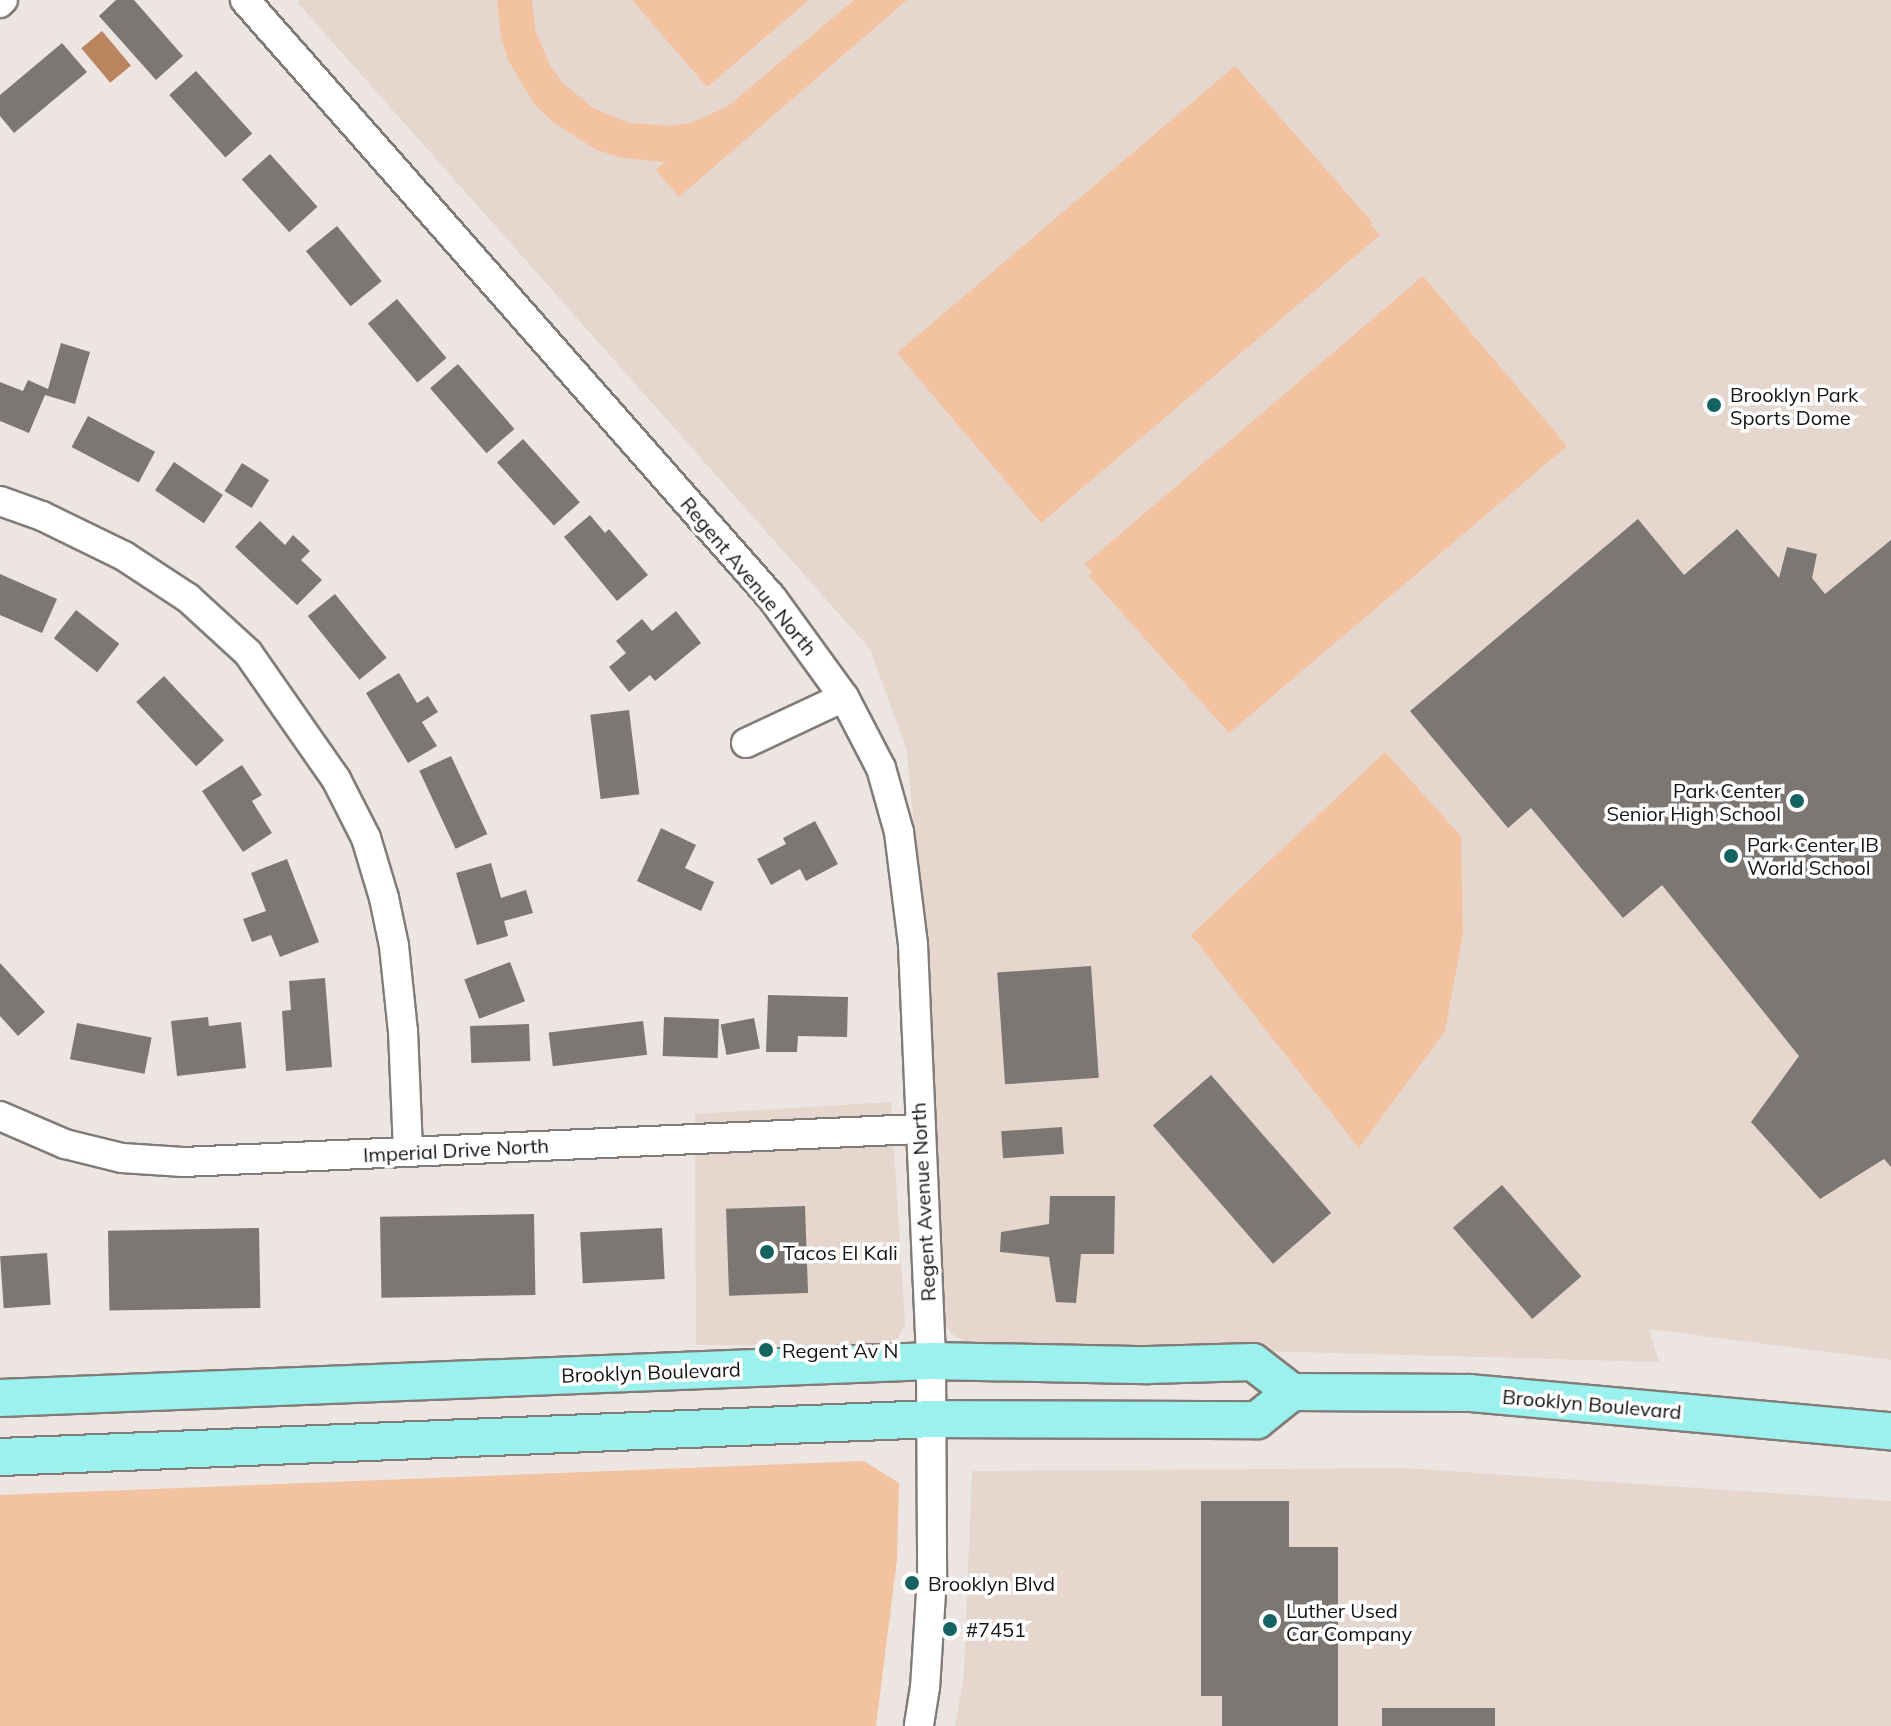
<!DOCTYPE html>
<style>
body{margin:0}
#map{position:relative;width:1891px;height:1726px;overflow:hidden;background:#ece5e1;font-family:Mulish,sans-serif}
div>[style]{position:absolute}
.built>*{inset:0;background:#e5d7ce}
.green>*{inset:0;background:#f3c2a0}
.water>*{inset:0;background:#b9845e;transform-origin:0 0}
.building>*{inset:0;background:#7d7773;transform-origin:0 0}
.roads{filter:drop-shadow(2px 0 #827c78) drop-shadow(-2px 0 #827c78) drop-shadow(0 2px #827c78) drop-shadow(0 -2px #827c78)}
.minor>*{height:28px;margin:-14px;padding:0 14px;transform-origin:14px;border-radius:14px;background:#fff}
.major>*{height:36px;margin:-18px;padding:0 18px;transform-origin:18px;border-radius:18px;background:#9af1ed}
.dots>*{width:22px;height:22px;translate:-50% -50%;box-sizing:border-box;border:4px solid #fff;border-radius:50%}
span{translate:-50% -50%;white-space:nowrap;text-align:center;line-height:1.15;-webkit-text-stroke:7px #fff;paint-order:stroke}
.poi-label{font-size:20px;color:#161412}
.left{translate:0 -50%;text-align:left}
.right{translate:-100% -50%;text-align:right}
.street-label{font-size:20px;color:#161412}
</style>
<div id="map">
<div class="built">
<i style="clip-path:polygon(300px 0,1891px 0,1891px 1360px,1649px 1329px,1659px 1362px,968px 1343px,952px 1334px,941px 1318px,924px 931px,907px 751px,870px 649px,297px 2px)"></i>
<i style="clip-path:polygon(891px 1102px,905px 1325px,898px 1338px,883px 1346px,696px 1345px,695px 1114px)"></i>
<i style="clip-path:polygon(1404px 1468px,1891px 1501px,1891px 1726px,955px 1726px,964px 1674px,972px 1471px)"></i>
</div>
<div class="green">
<i style="clip-path:polygon(497px 0,532px 0,535px 29px,550px 66px,562px 82px,593px 108px,630px 123px,670px 126px,690px 123px,727px 107px,854px 0,907px 0,679px 197px,656px 170px,665px 162px,622px 158px,597px 150px,554px 123px,535px 105px,509px 62px,501px 38px)"></i>
<i style="clip-path:polygon(632px 0,809px 0,707px 87px)"></i>
<i style="clip-path:polygon(1235px 66px,1373px 223px,1371px 225px,1380px 235px,1041px 523px,897px 353px)"></i>
<i style="clip-path:polygon(1423px 276px,1567px 446px,1229px 733px,1089px 576px,1092px 573px,1085px 564px)"></i>
<i style="clip-path:polygon(1385px 752px,1461px 836px,1463px 933px,1445px 1031px,1359px 1148px,1191px 935px)"></i>
<i style="clip-path:polygon(864px 1461px,899px 1483px,897px 1560px,876px 1726px,0 1726px,0 1495px)"></i>
</div>
<div class="water">
<i style="left:102px;top:31px;width:45px;height:27px;rotate:50deg"></i>
</div>
<div class="building">
<i style="clip-path:polygon(116px 0,134px 0,183px 56px,156px 80px,99px 16px)"></i>
<i style="clip-path:polygon(62px 43px,87px 72px,14px 133px,0 116px,0 95px)"></i>
<i style="left:196px;top:71px;width:84px;height:36px;rotate:48deg"></i>
<i style="left:270px;top:154px;width:71px;height:38px;rotate:48deg"></i>
<i style="left:337px;top:226px;width:71px;height:40px;rotate:51deg"></i>
<i style="left:397px;top:299px;width:77px;height:38px;rotate:50deg"></i>
<i style="clip-path:polygon(61px 343px,90px 352px,75px 404px,45px 395px,29px 433px,0 421px,0 382px,23px 391px,28px 380px,48px 389px)"></i>
<i style="left:458px;top:364px;width:86px;height:37px;rotate:49deg"></i>
<i style="left:88px;top:416px;width:76px;height:35px;rotate:28deg"></i>
<i style="left:523px;top:439px;width:85px;height:35px;rotate:48deg"></i>
<i style="left:174px;top:462px;width:59px;height:34px;rotate:34deg"></i>
<i style="left:242px;top:463px;width:32px;height:33px;rotate:32deg"></i>
<i style="clip-path:polygon(590px 515px,605px 533px,609px 529px,648px 575px,617px 601px,564px 537px)"></i>
<i style="clip-path:polygon(1638px 519px,1684px 575px,1737px 529px,1779px 578px,1787px 547px,1817px 554px,1812px 578px,1825px 594px,1891px 540px,1891px 1167px,1884px 1159px,1820px 1199px,1751px 1122px,1799px 1056px,1662px 885px,1623px 918px,1531px 808px,1508px 828px,1410px 711px)"></i>
<i style="clip-path:polygon(260px 521px,285px 545px,293px 535px,310px 551px,301px 560px,322px 580px,297px 605px,235px 547px)"></i>
<i style="clip-path:polygon(0 574px,57px 599px,42px 633px,0 615px)"></i>
<i style="left:335px;top:594px;width:82px;height:35px;rotate:51deg"></i>
<i style="left:76px;top:610px;width:55px;height:36px;rotate:38deg"></i>
<i style="clip-path:polygon(676px 611px,701px 643px,655px 681px,650px 675px,629px 692px,609px 667px,626px 653px,616px 641px,642px 619px,652px 631px)"></i>
<i style="clip-path:polygon(399px 673px,417px 703px,428px 696px,438px 712px,422px 722px,437px 746px,408px 763px,366px 693px)"></i>
<i style="left:164px;top:676px;width:88px;height:38px;rotate:47deg"></i>
<i style="left:629px;top:710px;width:85px;height:39px;rotate:83deg"></i>
<i style="left:451px;top:756px;width:86px;height:35px;rotate:65deg"></i>
<i style="clip-path:polygon(242px 765px,262px 795px,252px 801px,272px 833px,243px 852px,202px 791px)"></i>
<i style="clip-path:polygon(815px 821px,838px 864px,806px 881px,800px 869px,771px 885px,757px 859px,786px 844px,783px 838px)"></i>
<i style="clip-path:polygon(661px 828px,696px 845px,685px 868px,714px 882px,701px 911px,637px 881px)"></i>
<i style="clip-path:polygon(287px 859px,319px 942px,280px 957px,271px 935px,252px 942px,243px 919px,266px 911px,251px 873px)"></i>
<i style="clip-path:polygon(491px 863px,501px 898px,526px 890px,533px 913px,504px 921px,508px 936px,477px 945px,456px 873px)"></i>
<i style="left:510px;top:962px;width:42px;height:49px;rotate:69deg"></i>
<i style="clip-path:polygon(0 963px,45px 1012px,18px 1036px,0 1016px)"></i>
<i style="left:1091px;top:966px;width:112px;height:94px;rotate:86deg"></i>
<i style="clip-path:polygon(325px 978px,332px 1067px,286px 1071px,282px 1011px,291px 1010px,289px 981px)"></i>
<i style="clip-path:polygon(768px 995px,848px 997px,847px 1037px,798px 1036px,797px 1052px,766px 1052px)"></i>
<i style="clip-path:polygon(208px 1017px,209px 1026px,241px 1022px,246px 1068px,177px 1076px,171px 1021px)"></i>
<i style="left:664px;top:1017px;width:55px;height:39px;rotate:2deg"></i>
<i style="left:754px;top:1018px;width:31px;height:34px;rotate:79deg"></i>
<i style="left:643px;top:1021px;width:34px;height:95px;rotate:83deg"></i>
<i style="left:77px;top:1023px;width:76px;height:37px;rotate:11deg"></i>
<i style="left:529px;top:1024px;width:37px;height:59px;rotate:88deg"></i>
<i style="left:1211px;top:1075px;width:183px;height:77px;rotate:49deg"></i>
<i style="left:1062px;top:1127px;width:27px;height:61px;rotate:86deg"></i>
<i style="left:1502px;top:1185px;width:121px;height:65px;rotate:49deg"></i>
<i style="clip-path:polygon(1050px 1196px,1115px 1196px,1114px 1254px,1081px 1254px,1076px 1303px,1056px 1302px,1049px 1257px,1000px 1252px,1001px 1232px,1049px 1224px)"></i>
<i style="left:805px;top:1206px;width:87px;height:79px;rotate:88deg"></i>
<i style="left:534px;top:1214px;width:81px;height:154px;rotate:89deg"></i>
<i style="left:259px;top:1228px;width:80px;height:151px;rotate:89deg"></i>
<i style="left:662px;top:1228px;width:51px;height:82px;rotate:87deg"></i>
<i style="left:47px;top:1253px;width:52px;height:47px;rotate:86deg"></i>
<i style="clip-path:polygon(1201px 1501px,1289px 1501px,1289px 1547px,1338px 1547px,1338px 1726px,1222px 1726px,1222px 1696px,1201px 1696px)"></i>
<i style="left:1382px;top:1708px;width:113px;height:18px"></i>
</div>
<div class="roads">
<div class="minor">
<i style="left:245px;top:0;width:797px;rotate:48.61deg"></i>
<i style="left:772px;top:598px;width:122px;rotate:54deg"></i>
<i style="left:844px;top:697px;width:80px;rotate:62.5deg"></i>
<i style="left:881px;top:768px;width:66px;rotate:74.3deg"></i>
<i style="left:899px;top:832px;width:114px;rotate:82.9deg"></i>
<i style="left:913px;top:945px;width:416px;rotate:87.5deg"></i>
<i style="left:931px;top:1361px;width:216px;rotate:89.7deg"></i>
<i style="left:932px;top:1577px;width:110px;rotate:93.6deg"></i>
<i style="left:925px;top:1687px;width:39px;rotate:99deg"></i>
<i style="left:0;top:3px;width:4px;rotate:-45deg"></i>
<i style="left:0;top:501px;width:45px;rotate:19.7deg"></i>
<i style="left:42px;top:516px;width:91px;rotate:26deg"></i>
<i style="left:124px;top:556px;width:77px;rotate:33.3deg"></i>
<i style="left:188px;top:598px;width:81px;rotate:42.5deg"></i>
<i style="left:248px;top:653px;width:154px;rotate:55.1deg"></i>
<i style="left:336px;top:779px;width:66px;rotate:63deg"></i>
<i style="left:366px;top:838px;width:63px;rotate:73.3deg"></i>
<i style="left:384px;top:898px;width:49px;rotate:78.2deg"></i>
<i style="left:394px;top:946px;width:85px;rotate:84deg"></i>
<i style="left:403px;top:1031px;width:121px;rotate:87.6deg"></i>
<i style="left:746px;top:743px;width:108px;rotate:-25.1deg"></i>
<i style="left:0;top:1116px;width:71px;rotate:23.3deg"></i>
<i style="left:65px;top:1144px;width:59px;rotate:13.8deg"></i>
<i style="left:122px;top:1158px;width:61px;rotate:3.8deg"></i>
<i style="left:183px;top:1162px;width:737px;rotate:-2.57deg"></i>
</div>
<div class="major">
<i style="left:0;top:1398px;width:932px;rotate:-2.28deg"></i>
<i style="left:931px;top:1361px;width:217px;rotate:1.1deg"></i>
<i style="left:1148px;top:1365px;width:105px;rotate:-1.6deg"></i>
<i style="left:1253px;top:1362px;width:49px;rotate:37.6deg"></i>
<i style="left:1292px;top:1392px;width:178px;rotate:0.3deg"></i>
<i style="left:1470px;top:1393px;width:423px;rotate:5.2deg"></i>
<i style="left:0;top:1457px;width:934px;rotate:-2.33deg"></i>
<i style="left:933px;top:1419px;width:324px;rotate:0.2deg"></i>
<i style="left:1257px;top:1420px;width:45px;rotate:-38.7deg"></i>
</div>
</div>
<div class="dots">
<i style="left:1714px;top:405px;background:#146360"></i>
<i style="left:1797px;top:801px;background:#146360"></i>
<i style="left:1731px;top:856px;background:#146360"></i>
<i style="left:767px;top:1252px;background:#146360"></i>
<i style="left:766px;top:1350px;background:#146360"></i>
<i style="left:912px;top:1583px;background:#146360"></i>
<i style="left:1270px;top:1621px;background:#146360"></i>
<i style="left:950px;top:1629px;background:#146360"></i>
</div>
<div class="poi-label">
<span class="left" style="left:1730px;top:406px">Brooklyn Park<br>Sports Dome</span>
<span class="right" style="left:1781px;top:802px">Park Center<br>Senior High School</span>
<span class="left" style="left:1747px;top:856px">Park Center IB<br>World School</span>
<span class="left" style="left:783px;top:1252px">Tacos El Kali</span>
<span class="left" style="left:782px;top:1350px">Regent Av N</span>
<span class="left" style="left:928px;top:1583px">Brooklyn Blvd</span>
<span class="left" style="left:1286px;top:1622px">Luther Used<br>Car Company</span>
<span class="left" style="left:966px;top:1629px">#7451</span>
</div>
<div class="street-label">
<span style="left:749px;top:576px;rotate:50deg">Regent Avenue North</span>
<span style="left:456px;top:1150px;rotate:-3deg">Imperial Drive North</span>
<span style="left:923px;top:1202px;rotate:-93deg">Regent Avenue North</span>
<span style="left:651px;top:1372px;rotate:-2deg">Brooklyn Boulevard</span>
<span style="left:1592px;top:1404px;rotate:5deg">Brooklyn Boulevard</span>
</div>
</div>
